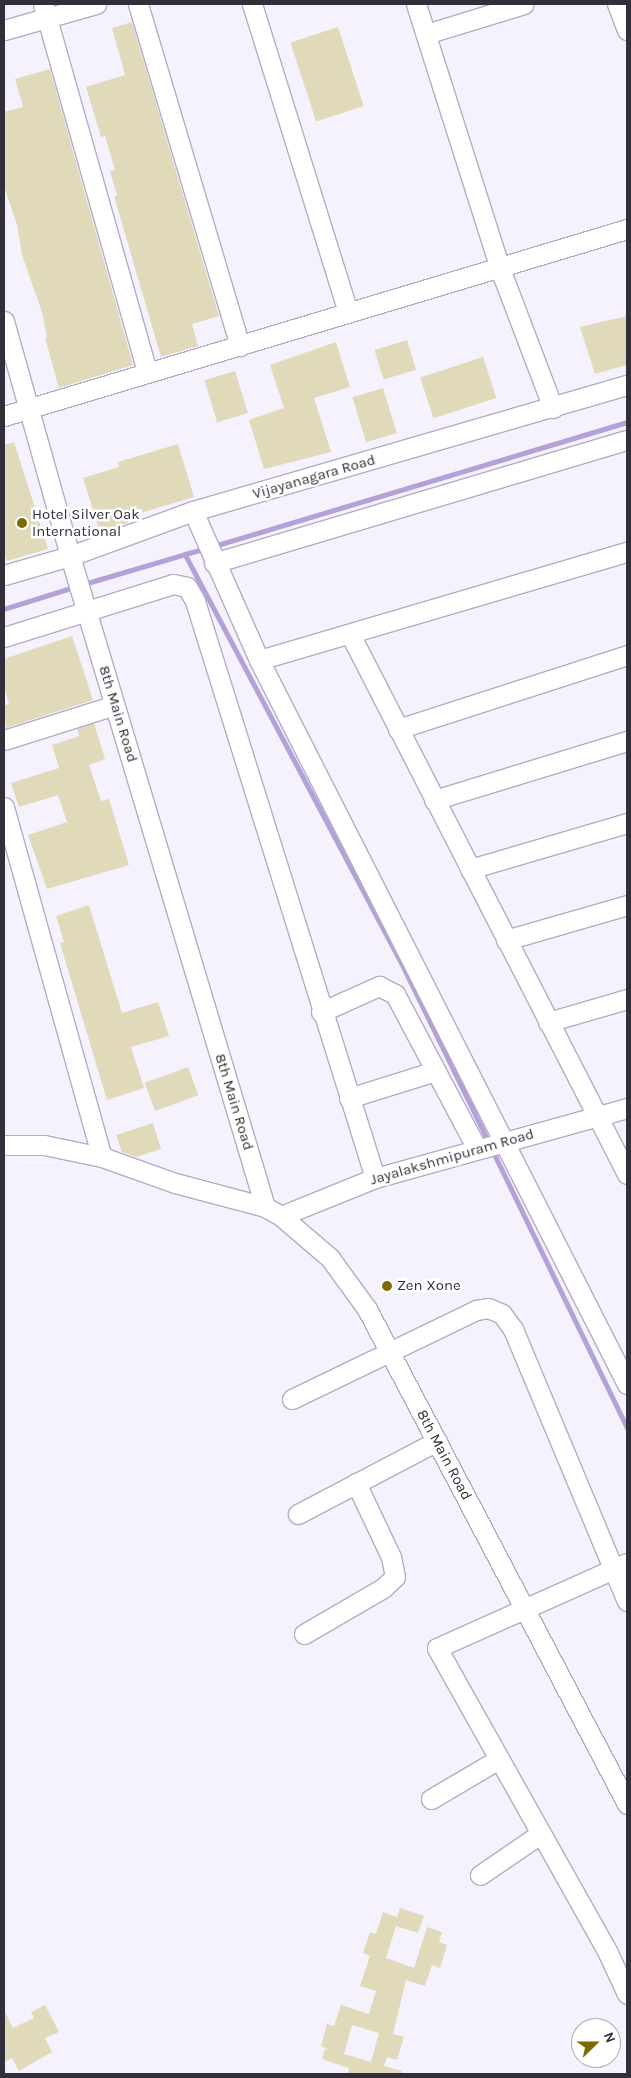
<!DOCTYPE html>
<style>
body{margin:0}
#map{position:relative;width:631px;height:2078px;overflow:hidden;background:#f5f1fd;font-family:Karla,sans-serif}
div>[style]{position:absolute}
.stream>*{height:4.5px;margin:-2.25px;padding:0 2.25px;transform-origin:2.25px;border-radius:2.25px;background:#b4a1d8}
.building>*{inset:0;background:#e0dabb;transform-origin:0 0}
.roads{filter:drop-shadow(1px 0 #b4abc8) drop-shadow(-1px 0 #b4abc8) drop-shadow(0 1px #b4abc8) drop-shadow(0 -1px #b4abc8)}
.minor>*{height:19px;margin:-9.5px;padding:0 9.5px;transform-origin:9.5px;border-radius:9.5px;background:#fff}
.dots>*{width:14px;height:14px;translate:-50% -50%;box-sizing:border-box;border:2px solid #fff;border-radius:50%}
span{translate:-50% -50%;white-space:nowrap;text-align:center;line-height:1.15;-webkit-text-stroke:5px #fff;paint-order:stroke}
.street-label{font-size:15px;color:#322e3a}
.poi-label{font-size:15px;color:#322e3a}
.left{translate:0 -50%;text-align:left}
.frame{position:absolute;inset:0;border:5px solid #322e3a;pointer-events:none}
.north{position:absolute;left:571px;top:2018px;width:50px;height:50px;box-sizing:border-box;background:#fff;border:1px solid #adabb0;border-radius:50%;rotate:68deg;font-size:14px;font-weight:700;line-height:20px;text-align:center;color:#322e3a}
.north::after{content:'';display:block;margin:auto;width:18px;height:22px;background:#7a6b03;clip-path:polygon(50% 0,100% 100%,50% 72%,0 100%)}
</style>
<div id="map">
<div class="stream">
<i style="left:214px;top:546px;width:431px;rotate:-16.7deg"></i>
<i style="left:185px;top:554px;width:20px;rotate:-15deg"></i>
<i style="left:84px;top:584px;width:105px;rotate:-16.5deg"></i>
<i style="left:185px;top:554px;width:471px;rotate:62.1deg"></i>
<i style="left:405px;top:970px;width:191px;rotate:64deg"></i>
<i style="left:4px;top:609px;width:73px;rotate:-17.4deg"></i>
<i style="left:492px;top:1149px;width:309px;rotate:64.1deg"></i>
</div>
<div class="building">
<i style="clip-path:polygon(132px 22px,219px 316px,192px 324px,198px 346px,161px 357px,114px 196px,117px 195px,110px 171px,115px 170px,105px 136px,101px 137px,86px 87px,125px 75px,112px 28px)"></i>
<i style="left:338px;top:27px;width:83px;height:50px;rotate:72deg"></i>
<i style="clip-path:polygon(50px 69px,133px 365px,59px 388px,45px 338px,47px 337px,42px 312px,22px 255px,17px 225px,4px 186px,4px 112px,23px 107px,15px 79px)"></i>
<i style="clip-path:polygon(627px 316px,627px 365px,595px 374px,580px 327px)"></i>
<i style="left:407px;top:340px;width:31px;height:34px;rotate:73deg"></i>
<i style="clip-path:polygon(336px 342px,350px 387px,314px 398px,331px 452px,264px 469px,249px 420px,284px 408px,270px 365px)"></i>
<i style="left:483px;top:357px;width:43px;height:66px;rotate:72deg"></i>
<i style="left:235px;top:371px;width:44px;height:32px;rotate:73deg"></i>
<i style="left:383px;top:388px;width:47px;height:32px;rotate:73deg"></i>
<i style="clip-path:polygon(14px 442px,48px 549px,7px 561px,4px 552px,4px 445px)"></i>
<i style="clip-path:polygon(178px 444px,194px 497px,127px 517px,128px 523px,100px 532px,83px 478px,119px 467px,118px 462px)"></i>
<i style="clip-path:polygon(72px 636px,93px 700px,6px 728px,4px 706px,9px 704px,4px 687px,4px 659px)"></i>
<i style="clip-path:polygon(94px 723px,105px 759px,89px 765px,101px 801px,109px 799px,129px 865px,47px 889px,28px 835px,67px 822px,58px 795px,19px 807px,11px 783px,59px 768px,52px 745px,79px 736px,77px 729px)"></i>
<i style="clip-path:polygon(89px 905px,122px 1013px,158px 1002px,169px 1036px,131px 1047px,144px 1088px,107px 1100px,60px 943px,64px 942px,56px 916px)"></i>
<i style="left:188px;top:1067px;width:30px;height:46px;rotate:70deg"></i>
<i style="clip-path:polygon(153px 1123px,161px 1149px,136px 1157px,122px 1152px,116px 1135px)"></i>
<i style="clip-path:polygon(evenodd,400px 1908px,424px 1916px,418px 1933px,396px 1926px,386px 1958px,414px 1968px,427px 1927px,442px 1932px,439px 1942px,447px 1945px,440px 1968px,432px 1965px,425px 1986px,406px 1980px,393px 2034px,404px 2037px,397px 2060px,387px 2057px,384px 2066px,402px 2071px,401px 2074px,348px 2074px,349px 2068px,322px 2059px,325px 2049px,330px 2050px,321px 2046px,327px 2024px,334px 2026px,341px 2005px,369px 2014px,376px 1991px,360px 1986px,370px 1956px,363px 1953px,370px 1932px,376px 1934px,383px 1912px,397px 1917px,400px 1908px,352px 2025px,379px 2033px,371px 2062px,344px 2054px,352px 2025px)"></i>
<i style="clip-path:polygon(45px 2005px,59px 2032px,45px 2038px,52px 2052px,19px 2071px,12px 2058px,4px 2062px,4px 2010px,13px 2028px,34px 2018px,31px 2012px)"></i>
</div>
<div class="roads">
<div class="minor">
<i style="left:43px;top:4px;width:382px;rotate:74.2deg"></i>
<i style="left:138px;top:4px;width:357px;rotate:73.4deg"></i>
<i style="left:252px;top:4px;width:323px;rotate:72.7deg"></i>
<i style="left:416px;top:4px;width:275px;rotate:72.4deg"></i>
<i style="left:499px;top:266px;width:152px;rotate:69.2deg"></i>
<i style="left:617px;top:4px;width:28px;rotate:69deg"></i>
<i style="left:4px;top:30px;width:96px;rotate:-15.8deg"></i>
<i style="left:426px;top:34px;width:102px;rotate:-17deg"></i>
<i style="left:4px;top:321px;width:244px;rotate:74.3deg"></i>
<i style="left:70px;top:556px;width:680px;rotate:73.32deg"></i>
<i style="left:4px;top:416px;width:650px;rotate:-16.71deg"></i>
<i style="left:193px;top:511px;width:163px;rotate:66.1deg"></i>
<i style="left:259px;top:660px;width:812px;rotate:63.06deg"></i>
<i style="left:214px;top:563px;width:431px;rotate:-16.6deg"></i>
<i style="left:4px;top:575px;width:69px;rotate:-16.1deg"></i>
<i style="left:70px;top:556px;width:131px;rotate:-20.1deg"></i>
<i style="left:193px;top:511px;width:452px;rotate:-16.2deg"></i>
<i style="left:350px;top:634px;width:607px;rotate:62.84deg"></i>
<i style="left:4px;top:637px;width:177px;rotate:-17.4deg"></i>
<i style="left:173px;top:584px;width:14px;rotate:12deg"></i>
<i style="left:187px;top:587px;width:16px;rotate:60deg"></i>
<i style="left:195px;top:601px;width:604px;rotate:72.67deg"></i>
<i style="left:259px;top:660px;width:384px;rotate:-16.4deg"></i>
<i style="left:398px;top:729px;width:241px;rotate:-17.9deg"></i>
<i style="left:4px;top:740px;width:116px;rotate:-17.5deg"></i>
<i style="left:434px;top:800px;width:202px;rotate:-17deg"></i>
<i style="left:4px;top:807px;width:363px;rotate:74.4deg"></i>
<i style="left:470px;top:869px;width:164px;rotate:-16.3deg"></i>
<i style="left:506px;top:940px;width:126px;rotate:-16.1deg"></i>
<i style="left:321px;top:1012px;width:64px;rotate:-24.1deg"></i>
<i style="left:379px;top:986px;width:18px;rotate:27deg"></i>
<i style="left:395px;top:994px;width:175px;rotate:62.1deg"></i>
<i style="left:548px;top:1022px;width:82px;rotate:-16.2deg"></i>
<i style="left:349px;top:1098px;width:90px;rotate:-17.4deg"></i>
<i style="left:4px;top:1145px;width:40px"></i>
<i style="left:44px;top:1145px;width:59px;rotate:11.7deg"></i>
<i style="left:102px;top:1157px;width:77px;rotate:19.6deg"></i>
<i style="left:175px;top:1183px;width:93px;rotate:14.9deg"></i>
<i style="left:265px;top:1207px;width:18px;rotate:29deg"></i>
<i style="left:281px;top:1216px;width:65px;rotate:40.6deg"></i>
<i style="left:330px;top:1258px;width:63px;rotate:54deg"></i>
<i style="left:367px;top:1309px;width:559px;rotate:62.29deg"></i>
<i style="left:281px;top:1216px;width:101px;rotate:-22deg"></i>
<i style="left:375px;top:1178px;width:262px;rotate:-15.5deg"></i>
<i style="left:292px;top:1399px;width:204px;rotate:-25.8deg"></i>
<i style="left:476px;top:1310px;width:12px;rotate:-9deg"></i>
<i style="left:488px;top:1308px;width:15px;rotate:23deg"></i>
<i style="left:502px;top:1314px;width:19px;rotate:54deg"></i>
<i style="left:513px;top:1329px;width:295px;rotate:67.3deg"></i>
<i style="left:298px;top:1514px;width:157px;rotate:-27.7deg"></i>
<i style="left:627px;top:1563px;width:208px;rotate:155.9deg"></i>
<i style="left:437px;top:1648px;width:350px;rotate:60.7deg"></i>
<i style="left:608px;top:1953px;width:45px;rotate:65.1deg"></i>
<i style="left:304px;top:1634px;width:91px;rotate:-30.2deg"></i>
<i style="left:383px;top:1588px;width:16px;rotate:-43deg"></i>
<i style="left:395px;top:1577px;width:20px;rotate:-101deg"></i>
<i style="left:391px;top:1557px;width:82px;rotate:-115.3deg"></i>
<i style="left:431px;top:1799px;width:79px;rotate:-30.5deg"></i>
<i style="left:480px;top:1875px;width:73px;rotate:-34.3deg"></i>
</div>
</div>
<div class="dots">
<i style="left:22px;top:523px;background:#7a6b03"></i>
<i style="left:387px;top:1286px;background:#7a6b03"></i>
</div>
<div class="street-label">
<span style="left:314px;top:477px;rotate:-16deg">Vijayanagara Road</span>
<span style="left:118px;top:714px;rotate:73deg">8th Main Road</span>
<span style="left:234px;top:1102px;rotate:73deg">8th Main Road</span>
<span style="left:452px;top:1157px;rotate:-16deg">Jayalakshmipuram Road</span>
<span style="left:444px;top:1455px;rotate:62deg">8th Main Road</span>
</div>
<div class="poi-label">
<span class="left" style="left:32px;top:523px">Hotel Silver Oak<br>International</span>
<span class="left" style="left:397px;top:1286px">Zen Xone</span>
</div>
<div class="frame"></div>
<div class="north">N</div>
</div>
